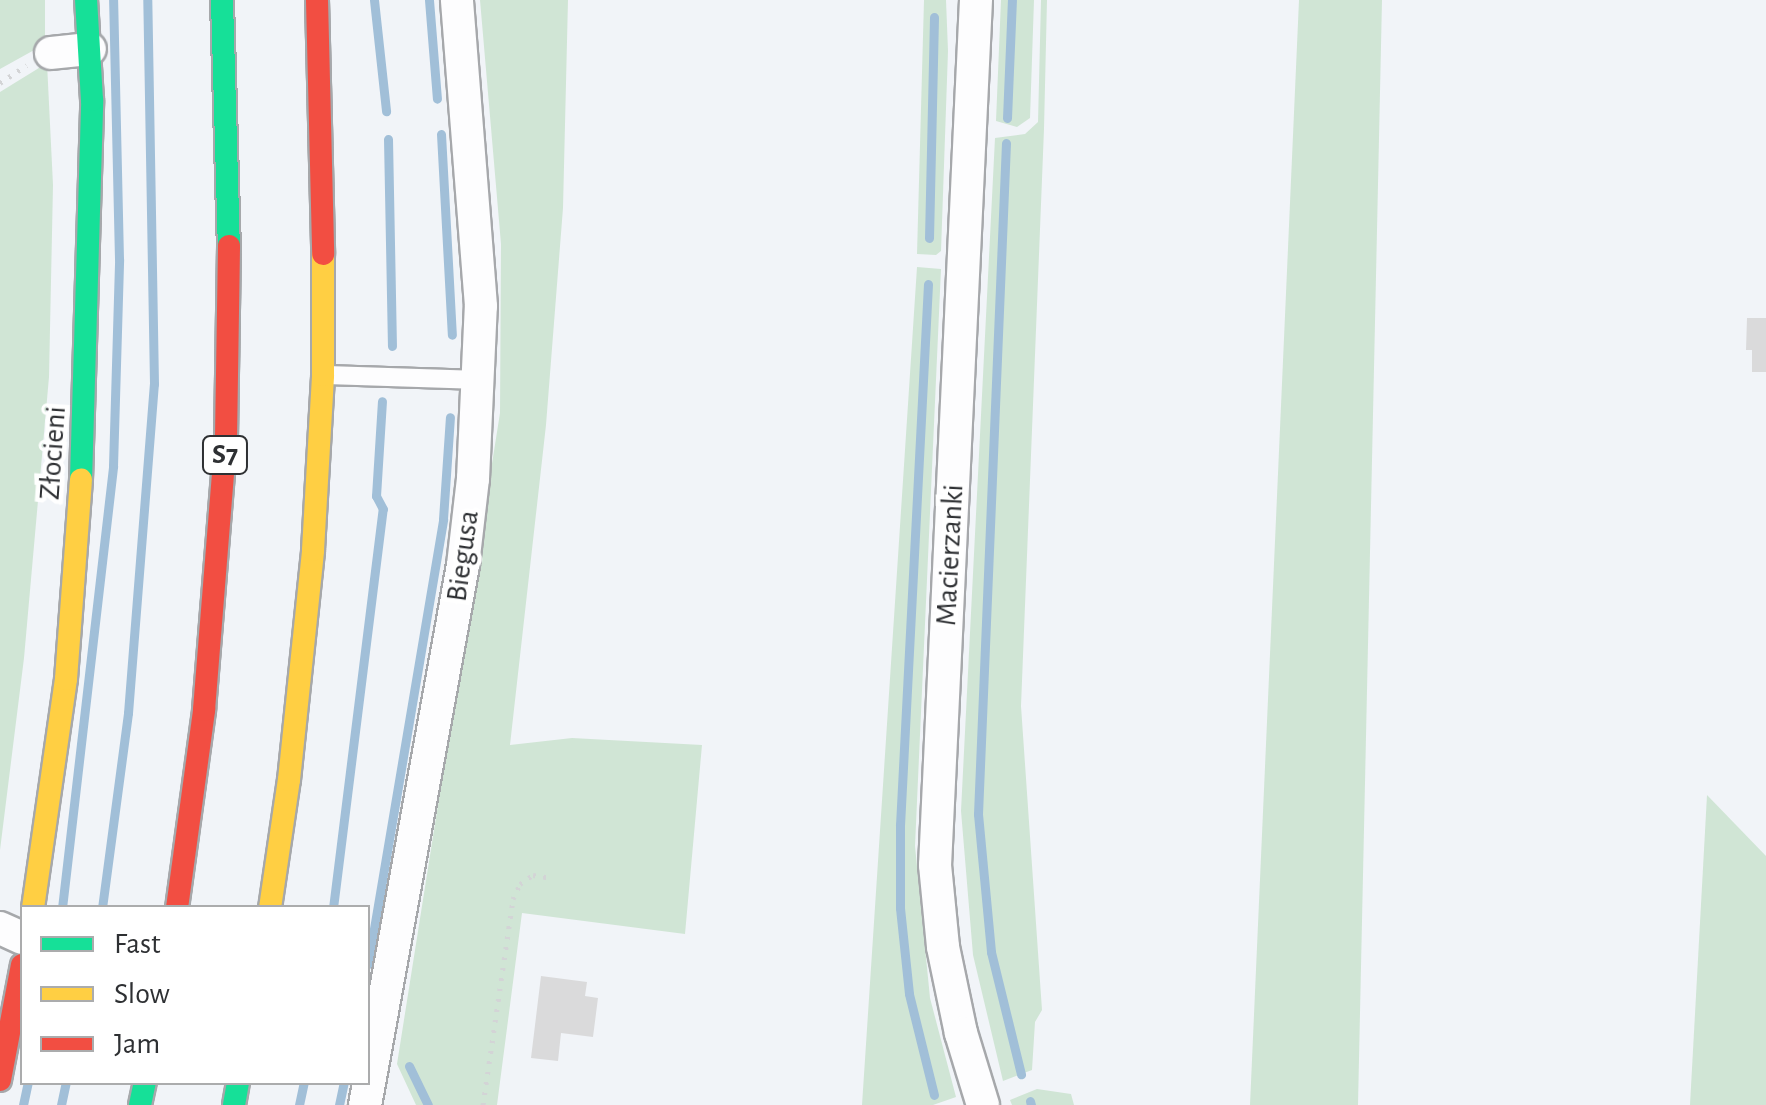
<!DOCTYPE html>
<meta charset="utf-8">
<style>
body{margin:0}
#map{position:relative;width:1766px;height:1105px;overflow:hidden;background:#f1f4f8;font-family:"Alegreya Sans",sans-serif}
div>[style]{position:absolute}
.green>*{inset:0;background:#d0e5d5}
.stream>*{height:9px;margin:-4.5px;padding:0 4.5px;transform-origin:4.5px;border-radius:4.5px;background:#a1bfd8}
.building>*{inset:0;background:#dadadb}
.path>*{height:5px;margin-top:-2.5px;transform-origin:0;background:repeating-linear-gradient(90deg,#d3d4d6 0 2.5px,transparent 0 10.5px)}
.roads{filter:drop-shadow(2px 0 #a6a8ab) drop-shadow(-2px 0 #a6a8ab) drop-shadow(0 2px #a6a8ab) drop-shadow(0 -2px #a6a8ab)}
.lane>*{height:18px;margin:-9px;padding:0 9px;transform-origin:9px;border-radius:9px;background:#fdfdfe}
.street>*{height:32px;margin:-16px;padding:0 16px;transform-origin:16px;border-radius:16px;background:#fdfdfe}
.fast>*{height:22px;margin:-11px;padding:0 11px;transform-origin:11px;border-radius:11px;background:#16e098}
.slow>*{height:22px;margin:-11px;padding:0 11px;transform-origin:11px;border-radius:11px;background:#ffcf43}
.jam>*{height:22px;margin:-11px;padding:0 11px;transform-origin:11px;border-radius:11px;background:#f24e42}
span{translate:-50% -50%;white-space:nowrap;text-align:center;line-height:1.15;-webkit-text-stroke:9px #fff;paint-order:stroke}
.shield-label span{padding:2px 8px;background:#fff;border:2px solid;border-radius:8px;-webkit-text-stroke-width:0}
.shield-label{font-size:28px;color:#2e3033;font-weight:700}
.street-label{font-size:30px;color:#2e3033}
.legend{position:absolute;left:20px;top:905px;width:350px;height:180px;box-sizing:border-box;background:#fff;border:2px solid #abacad;margin:0;padding:12px 18px;list-style:none;font-size:30px;color:#2e3033}
.legend li{display:flex;align-items:center;gap:20px;height:50px}
.legend b{width:50px;border:2px solid #abacad}
</style>
<div id="map">
<div class="green">
<i style="clip-path:polygon(0 0,45px 0,45px 44px,0 69px)"></i>
<i style="clip-path:polygon(480px 0,568px 0,563px 208px,546px 425px,510px 745px,572px 738px,702px 745px,685px 934px,522px 913px,497px 1105px,416px 1105px,397px 1064px,500px 413px,501px 244px)"></i>
<i style="clip-path:polygon(924px 0,946px 0,948px 51px,941px 251px,936px 255px,917px 254px)"></i>
<i style="clip-path:polygon(1001px 0,1034px 0,1030px 118px,1017px 127px,996px 121px)"></i>
<i style="clip-path:polygon(1041px 0,1047px 0,1044px 129px,1021px 706px,1042px 1010px,1035px 1022px,1032px 1070px,1003px 1081px,973px 955px,961px 811px,995px 138px,1025px 134px,1038px 122px)"></i>
<i style="clip-path:polygon(1299px 0,1382px 0,1358px 1105px,1250px 1105px)"></i>
<i style="clip-path:polygon(47px 63px,53px 185px,49px 377px,24px 658px,0 850px,0 92px)"></i>
<i style="clip-path:polygon(917px 267px,941px 269px,915px 846px,930px 998px,956px 1097px,933px 1105px,862px 1105px)"></i>
<i style="clip-path:polygon(1707px 795px,1766px 856px,1766px 1105px,1690px 1105px)"></i>
<i style="clip-path:polygon(1037px 1089px,1071px 1094px,1074px 1105px,1012px 1105px,1010px 1100px)"></i>
</div>
<div class="stream">
<i style="left:374px;top:0;width:112px;rotate:83.8deg"></i>
<i style="left:429px;top:0;width:99px;rotate:85.4deg"></i>
<i style="left:1007px;top:118px;width:118px;rotate:-87.6deg"></i>
<i style="left:441px;top:134px;width:201px;rotate:86.9deg"></i>
<i style="left:388px;top:139px;width:207px;rotate:88.9deg"></i>
<i style="left:1006px;top:143px;width:672px;rotate:92.39deg"></i>
<i style="left:978px;top:814px;width:139px;rotate:84.6deg"></i>
<i style="left:991px;top:952px;width:126px;rotate:76.2deg"></i>
<i style="left:929px;top:238px;width:221px;rotate:-88.7deg"></i>
<i style="left:928px;top:284px;width:542px;rotate:92.96deg"></i>
<i style="left:900px;top:825px;width:83px;rotate:90deg"></i>
<i style="left:900px;top:908px;width:86px;rotate:84deg"></i>
<i style="left:909px;top:994px;width:104px;rotate:76.1deg"></i>
<i style="left:62px;top:908px;width:445px;rotate:-83.4deg"></i>
<i style="left:113px;top:466px;width:207px;rotate:-88.3deg"></i>
<i style="left:119px;top:259px;width:259px;rotate:-91.3deg"></i>
<i style="left:102px;top:908px;width:197px;rotate:-82.4deg"></i>
<i style="left:128px;top:713px;width:330px;rotate:-85.5deg"></i>
<i style="left:154px;top:384px;width:384px;rotate:-91deg"></i>
<i style="left:333px;top:908px;width:402px;rotate:-82.9deg"></i>
<i style="left:383px;top:509px;width:15px;rotate:-118deg"></i>
<i style="left:376px;top:496px;width:95px;rotate:-86.4deg"></i>
<i style="left:368px;top:964px;width:451px;rotate:-80.4deg"></i>
<i style="left:443px;top:519px;width:102px;rotate:-86.1deg"></i>
<i style="left:409px;top:1066px;width:43px;rotate:64deg"></i>
<i style="left:1030px;top:1101px;width:4px;rotate:76deg"></i>
<i style="left:23px;top:1105px;width:24px;rotate:-78deg"></i>
<i style="left:61px;top:1105px;width:24px;rotate:-78deg"></i>
<i style="left:299px;top:1105px;width:24px;rotate:-78deg"></i>
<i style="left:339px;top:1105px;width:24px;rotate:-78deg"></i>
</div>
<div class="building">
<i style="clip-path:polygon(1747px 318px,1766px 318px,1766px 372px,1752px 372px,1752px 350px,1746px 350px)"></i>
<i style="clip-path:polygon(541px 976px,587px 982px,585px 996px,598px 998px,593px 1037px,561px 1033px,558px 1061px,531px 1058px)"></i>
</div>
<div class="path">
<i style="left:0;top:83px;width:32px;rotate:-34deg"></i>
<i style="left:483px;top:1105px;width:208px;rotate:-81.7deg"></i>
<i style="left:513px;top:899px;width:17px;rotate:-65deg"></i>
<i style="left:520px;top:884px;width:16px;rotate:-35deg"></i>
<i style="left:533px;top:875px;width:20px;rotate:9deg"></i>
</div>
<div class="roads">
<div class="lane">
<i style="left:328px;top:375px;width:151px;rotate:1.9deg"></i>
</div>
<div class="street">
<i style="left:976px;top:0;width:866px;rotate:92.71deg"></i>
<i style="left:935px;top:865px;width:82px;rotate:84.4deg"></i>
<i style="left:943px;top:947px;width:88px;rotate:78.2deg"></i>
<i style="left:961px;top:1033px;width:75px;rotate:73deg"></i>
<i style="left:51px;top:53px;width:39px;rotate:-6deg"></i>
<i style="left:0;top:928px;width:24px;rotate:24deg"></i>
<i style="left:365px;top:1105px;width:549px;rotate:-79.71deg"></i>
<i style="left:463px;top:565px;width:87px;rotate:-83.4deg"></i>
<i style="left:473px;top:479px;width:173px;rotate:-87.4deg"></i>
<i style="left:481px;top:306px;width:307px;rotate:-94.5deg"></i>
</div>
<div class="fast">
<i style="left:222px;top:0;width:246px;rotate:88.4deg"></i>
<i style="left:81px;top:480px;width:380px;rotate:-88.3deg"></i>
<i style="left:92px;top:100px;width:100px;rotate:-93.4deg"></i>
<i style="left:140px;top:1105px;width:24px;rotate:-78deg"></i>
<i style="left:234px;top:1105px;width:23px;rotate:-80deg"></i>
</div>
<div class="slow">
<i style="left:33px;top:908px;width:231px;rotate:-81.8deg"></i>
<i style="left:66px;top:679px;width:200px;rotate:-85.7deg"></i>
<i style="left:270px;top:908px;width:129px;rotate:-81.6deg"></i>
<i style="left:289px;top:780px;width:231px;rotate:-84deg"></i>
<i style="left:313px;top:550px;width:175px;rotate:-86.7deg"></i>
<i style="left:323px;top:375px;width:121px;rotate:-90deg"></i>
</div>
<div class="jam">
<i style="left:317px;top:0;width:254px;rotate:88.6deg"></i>
<i style="left:177px;top:908px;width:200px;rotate:-82.2deg"></i>
<i style="left:204px;top:710px;width:273px;rotate:-85.4deg"></i>
<i style="left:226px;top:438px;width:192px;rotate:-89.1deg"></i>
<i style="left:0;top:1080px;width:117px;rotate:-79.2deg"></i>
</div>
</div>
<div class="shield-label">
<span style="left:225px;top:455px">S7</span>
</div>
<div class="street-label">
<span style="left:53px;top:453px;rotate:-86deg">Złocieni</span>
<span style="left:950px;top:555px;rotate:-87deg">Macierzanki</span>
<span style="left:463px;top:556px;rotate:-82deg">Biegusa</span>
</div>
<ul class="legend">
<li><b style="height:12px;background:#16e098"></b>Fast</li>
<li><b style="height:12px;background:#ffcf43"></b>Slow</li>
<li><b style="height:12px;background:#f24e42"></b>Jam</li>
</ul>
</div>
